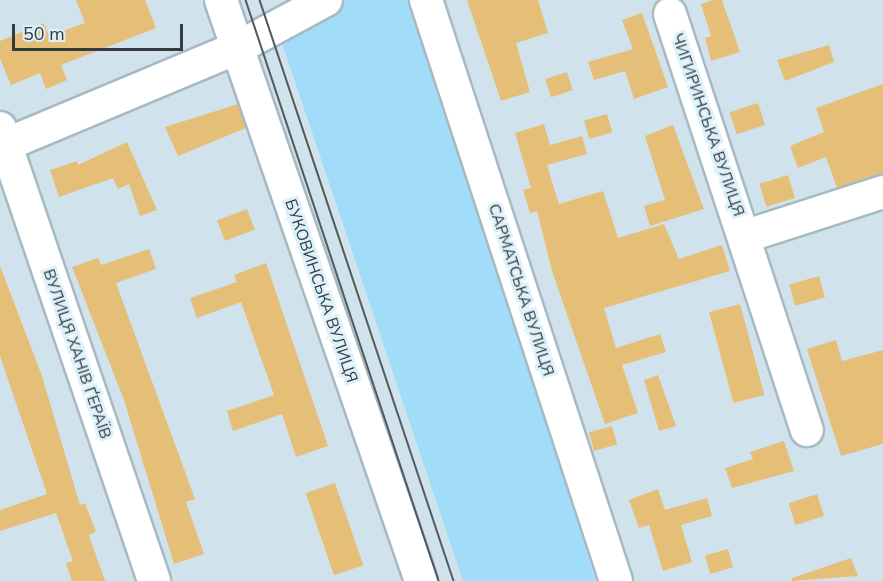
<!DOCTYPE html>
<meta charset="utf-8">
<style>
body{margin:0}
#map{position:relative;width:883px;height:581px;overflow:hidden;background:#d0e3ed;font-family:"Nunito Sans",sans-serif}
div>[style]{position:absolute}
.green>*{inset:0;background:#a1dcf8}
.building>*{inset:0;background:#e5bf78;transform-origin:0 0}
.roads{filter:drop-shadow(2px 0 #a7bac3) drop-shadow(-2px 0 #a7bac3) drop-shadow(0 2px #a7bac3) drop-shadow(0 -2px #a7bac3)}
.minor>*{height:32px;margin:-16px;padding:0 16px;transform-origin:16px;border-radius:16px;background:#fff}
.tram>*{height:1.5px;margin:-0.75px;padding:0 0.75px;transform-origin:0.75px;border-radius:0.75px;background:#505a5f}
span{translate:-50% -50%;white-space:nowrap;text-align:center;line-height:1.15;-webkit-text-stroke:6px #ddf1fb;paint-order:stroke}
.street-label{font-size:16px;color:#333b3f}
.scale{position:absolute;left:12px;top:24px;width:171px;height:27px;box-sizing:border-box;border:3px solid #333b3f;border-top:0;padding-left:8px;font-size:18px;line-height:21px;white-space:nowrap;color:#333b3f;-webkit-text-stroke:4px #ddf1fb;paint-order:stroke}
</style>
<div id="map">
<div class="green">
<i style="clip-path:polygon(337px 0,411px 0,596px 581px,463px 581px,279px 34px)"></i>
</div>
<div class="building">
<i style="clip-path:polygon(76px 0,145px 0,156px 28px,61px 65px,67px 80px,46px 89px,40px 73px,11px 85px,0 59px,0 41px,44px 23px,49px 36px,85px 23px)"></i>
<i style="clip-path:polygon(467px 0,538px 0,548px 33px,516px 43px,530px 92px,501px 101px)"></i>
<i style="clip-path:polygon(713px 0,722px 0,740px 52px,711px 61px,705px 38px,711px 36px,701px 4px)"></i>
<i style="clip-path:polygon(642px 13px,668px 87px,634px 99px,625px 71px,594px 80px,588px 62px,633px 49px,622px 20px)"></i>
<i style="clip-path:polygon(829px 45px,834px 62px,785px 81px,777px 60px)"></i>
<i style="left:567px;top:72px;width:19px;height:23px;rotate:72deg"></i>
<i style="clip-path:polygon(883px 84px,883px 175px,837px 188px,826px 157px,798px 168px,790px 146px,824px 132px,816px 108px)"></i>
<i style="left:758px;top:103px;width:23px;height:30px;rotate:72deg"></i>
<i style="clip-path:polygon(238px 104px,246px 128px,178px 156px,165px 127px)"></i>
<i style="left:607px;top:114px;width:19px;height:24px;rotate:74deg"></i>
<i style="clip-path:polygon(544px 124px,550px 145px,582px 136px,587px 154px,547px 165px,559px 204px,603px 191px,618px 238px,664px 224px,679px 259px,722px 245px,730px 271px,604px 308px,616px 348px,660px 334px,666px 352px,622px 365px,638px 413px,605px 424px,552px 271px,537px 211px,530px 213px,523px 190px,531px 188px,515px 133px)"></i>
<i style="clip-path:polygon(673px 125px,704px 209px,650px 226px,644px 206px,665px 200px,645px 136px)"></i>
<i style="clip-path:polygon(127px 142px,157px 210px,140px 216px,129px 184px,118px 189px,113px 178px,59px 197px,50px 170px,77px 161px,78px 165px)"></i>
<i style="left:788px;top:175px;width:24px;height:30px;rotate:73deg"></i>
<i style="left:247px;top:209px;width:22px;height:32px;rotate:69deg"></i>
<i style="clip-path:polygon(149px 249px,156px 269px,116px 283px,195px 499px,186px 502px,204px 554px,174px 564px,124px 400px,72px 267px,98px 258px,101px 265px)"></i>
<i style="clip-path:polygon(266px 263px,328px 446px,296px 457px,282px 414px,233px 431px,227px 411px,274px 395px,241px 302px,197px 318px,190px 298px,237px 282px,234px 275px)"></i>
<i style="clip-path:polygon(0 266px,42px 376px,80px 505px,85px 503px,96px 532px,89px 535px,105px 581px,72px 581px,66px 563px,73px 561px,56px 513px,0 531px,0 510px,47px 494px,0 356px)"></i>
<i style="left:819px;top:276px;width:22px;height:31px;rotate:74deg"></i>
<i style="left:740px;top:304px;width:94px;height:32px;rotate:75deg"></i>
<i style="clip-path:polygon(836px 340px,842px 361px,883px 350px,883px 444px,841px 456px,807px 349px)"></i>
<i style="clip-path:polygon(658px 375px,676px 426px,659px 431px,644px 380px)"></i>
<i style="left:612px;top:426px;width:19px;height:24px;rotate:74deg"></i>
<i style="clip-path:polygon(784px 441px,794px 471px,732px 488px,725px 468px,753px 459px,750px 452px)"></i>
<i style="left:335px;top:483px;width:87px;height:31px;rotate:71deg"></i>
<i style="clip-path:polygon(658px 489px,665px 510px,707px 498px,712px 516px,681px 525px,692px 562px,663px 571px,649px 525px,639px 528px,629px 500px)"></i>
<i style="left:817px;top:494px;width:23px;height:30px;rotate:72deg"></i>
<i style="left:728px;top:549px;width:19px;height:24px;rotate:74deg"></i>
<i style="clip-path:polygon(851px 558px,858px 576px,792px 581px,792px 578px)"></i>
</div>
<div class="roads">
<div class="minor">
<i style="left:221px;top:0;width:614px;rotate:71deg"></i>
<i style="left:426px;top:0;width:611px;rotate:71.89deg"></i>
<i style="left:670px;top:14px;width:438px;rotate:71.8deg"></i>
<i style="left:0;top:128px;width:478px;rotate:71.2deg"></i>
<i style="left:0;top:147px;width:257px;rotate:-22.7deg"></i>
<i style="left:237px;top:48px;width:101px;rotate:-28.3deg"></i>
<i style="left:746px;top:236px;width:144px;rotate:-17.8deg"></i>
</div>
</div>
<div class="tram">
<i style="left:246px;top:0;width:612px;rotate:71.62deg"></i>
<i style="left:260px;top:0;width:613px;rotate:71.54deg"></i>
</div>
<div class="street-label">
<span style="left:708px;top:125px;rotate:71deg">ЧИГИРИНСЬКА ВУЛИЦЯ</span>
<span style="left:521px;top:290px;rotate:72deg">САРМАТСЬКА ВУЛИЦЯ</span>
<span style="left:321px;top:291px;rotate:71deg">БУКОВИНСЬКА ВУЛИЦЯ</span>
<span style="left:77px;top:354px;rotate:71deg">ВУЛИЦЯ ХАНІВ ҐЕРАЇВ</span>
</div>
<div class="scale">50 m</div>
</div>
